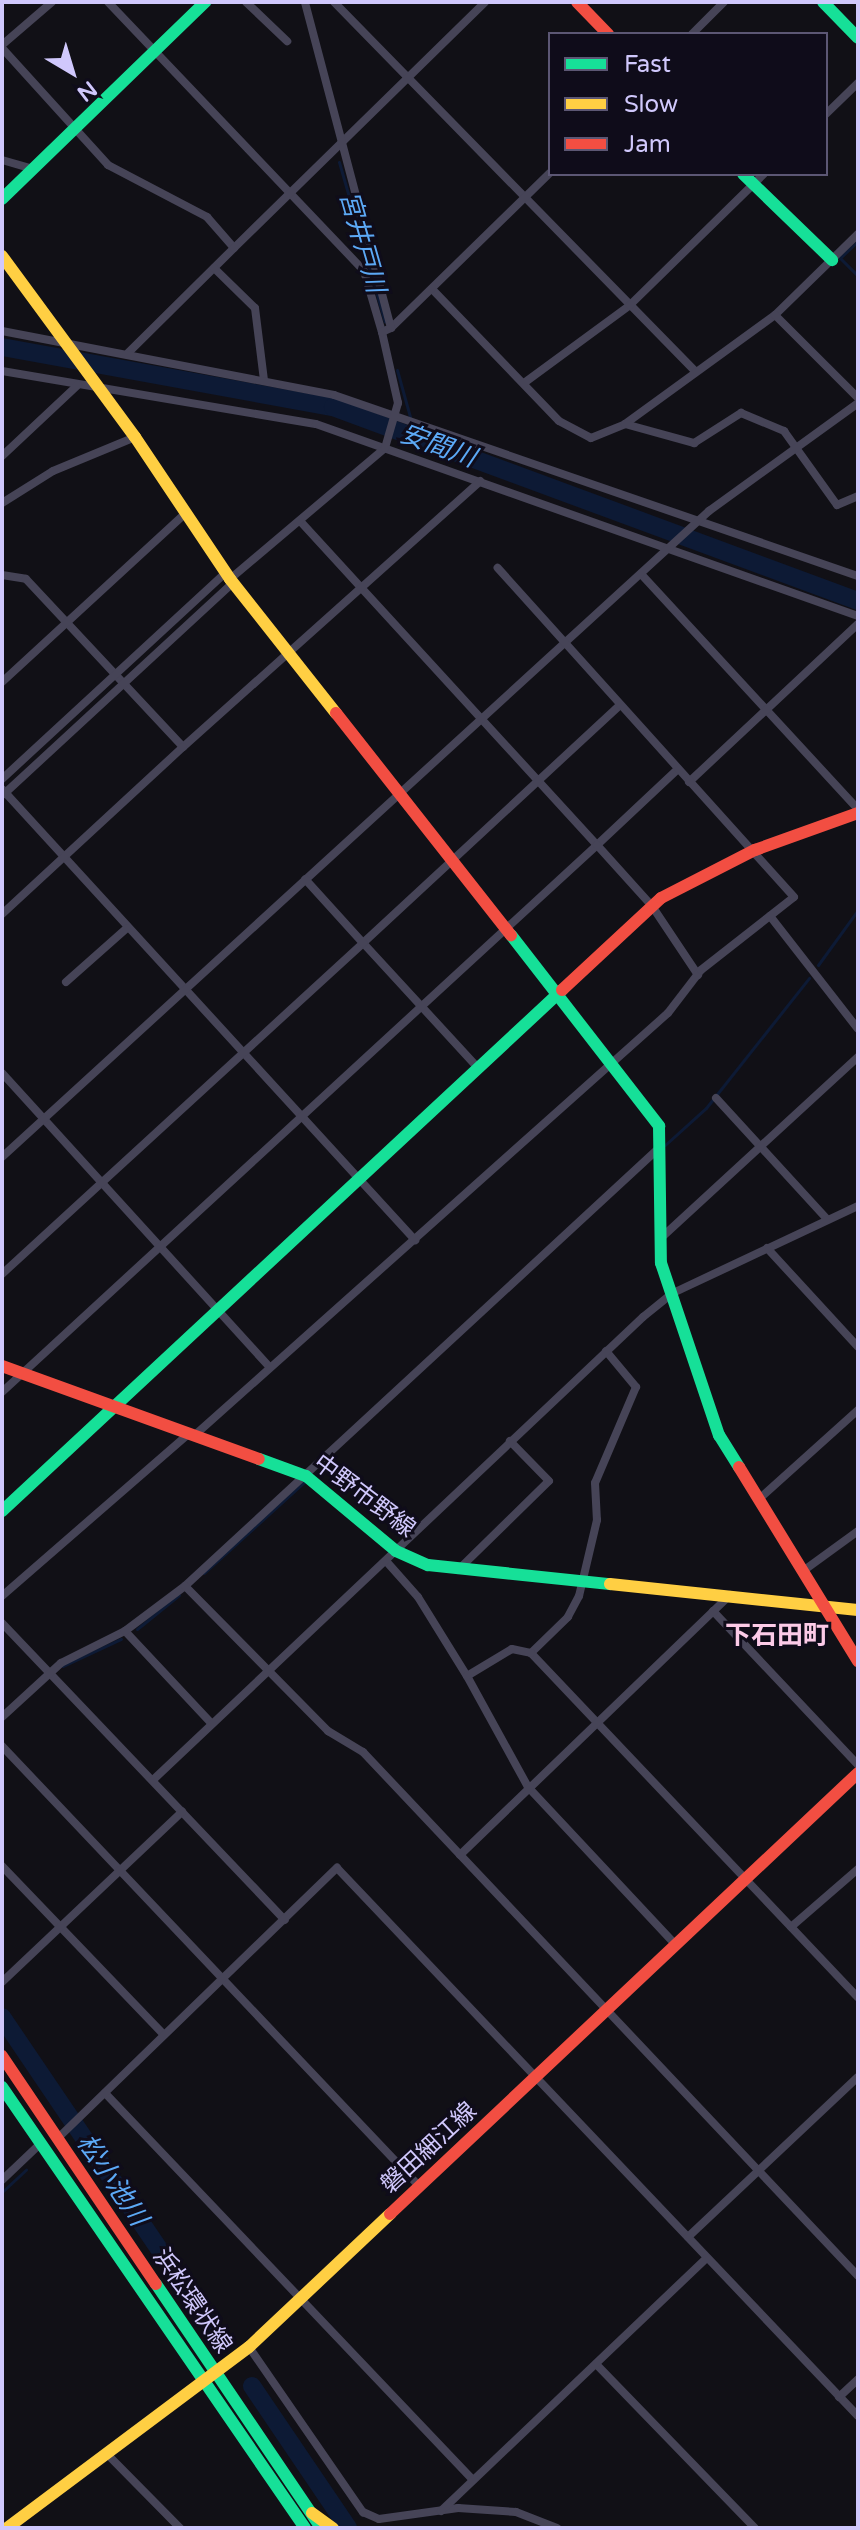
<!DOCTYPE html>
<meta charset="utf-8">
<style>
body{margin:0}
#map{position:relative;width:860px;height:2530px;overflow:hidden;background:#111016;font-family:"Varela Round","Noto Sans JP",sans-serif}
div>[style]{position:absolute}
.stream>*{height:3px;margin:-1.5px;padding:0 1.5px;transform-origin:1.5px;border-radius:1.5px;background:#0d1a35}
.river>*{height:18px;margin:-9px;padding:0 9px;transform-origin:9px;border-radius:9px;background:#0d1a35}
.street>*{height:8px;margin:-4px;padding:0 4px;transform-origin:4px;border-radius:4px;background:#464457}
.fast>*{height:12px;margin:-6px;padding:0 6px;transform-origin:6px;border-radius:6px;background:#16e098}
.slow>*{height:12px;margin:-6px;padding:0 6px;transform-origin:6px;border-radius:6px;background:#ffcf43}
.jam>*{height:12px;margin:-6px;padding:0 6px;transform-origin:6px;border-radius:6px;background:#f24e42}
span{translate:-50% -50%;white-space:nowrap;text-align:center;line-height:1.15;-webkit-text-stroke:6px #0f0c1a;paint-order:stroke}
.street-label{font-size:24px;color:#d0c8fc}
.water-label{font-size:26px;color:#5ca9f6;font-style:italic}
.neighbourhood-label{font-size:26px;color:#fccae8;font-weight:700}
.frame{position:absolute;inset:0;border:4px solid #d0c8fc;pointer-events:none}
.legend{position:absolute;left:548px;top:32px;width:280px;height:144px;box-sizing:border-box;background:#0f0c1a;border:2px solid #5c5774;margin:0;padding:10px 14px;list-style:none;font-size:24px;color:#d0c8fc}
.legend li{display:flex;align-items:center;gap:16px;height:40px}
.legend b{width:40px;border:2px solid #5c5774}
.north{position:absolute;left:32px;top:32px;width:80px;height:80px;-webkit-text-stroke:6px #0f0c1a;paint-order:stroke;rotate:142deg;font-size:22px;font-weight:700;line-height:32px;text-align:center;color:#d0c8fc}
.north::after{content:'';display:block;margin:auto;width:28px;height:36px;background:#d0c8fc;clip-path:polygon(50% 0,100% 100%,50% 72%,0 100%)}
</style>
<div id="map">
<div class="stream">
<i style="left:339px;top:162px;width:166px;rotate:74deg"></i>
<i style="left:858px;top:241px;width:25px;rotate:137deg"></i>
<i style="left:840px;top:258px;width:25px;rotate:45deg"></i>
<i style="left:397px;top:370px;width:49px;rotate:74.5deg"></i>
<i style="left:412px;top:425px;width:12px;rotate:66deg"></i>
<i style="left:818px;top:965px;width:68px;rotate:-54deg"></i>
<i style="left:665px;top:1145px;width:55px;rotate:-42.1deg"></i>
<i style="left:706px;top:1108px;width:166px;rotate:-51.6deg"></i>
<i style="left:204px;top:1573px;width:137px;rotate:-42.3deg"></i>
<i style="left:137px;top:1629px;width:54px;rotate:-39deg"></i>
<i style="left:63px;top:1666px;width:64px;rotate:-25deg"></i>
<i style="left:2px;top:2192px;width:33px;rotate:-43deg"></i>
</div>
<div class="river">
<i style="left:2px;top:347px;width:336px;rotate:10.3deg"></i>
<i style="left:333px;top:407px;width:560px;rotate:20.28deg"></i>
<i style="left:2px;top:2017px;width:392px;rotate:55.9deg"></i>
<i style="left:252px;top:2386px;width:171px;rotate:55.9deg"></i>
</div>
<div class="street">
<i style="left:108px;top:2px;width:371px;rotate:46.4deg"></i>
<i style="left:364px;top:271px;width:64px;rotate:73.6deg"></i>
<i style="left:246px;top:2px;width:57px;rotate:43.6deg"></i>
<i style="left:334px;top:2px;width:515px;rotate:45.63deg"></i>
<i style="left:692px;top:34px;width:45px;rotate:-45deg"></i>
<i style="left:2px;top:45px;width:66px;rotate:-40.7deg"></i>
<i style="left:2px;top:48px;width:158px;rotate:47.8deg"></i>
<i style="left:108px;top:165px;width:112px;rotate:27.7deg"></i>
<i style="left:207px;top:217px;width:41px;rotate:48.9deg"></i>
<i style="left:234px;top:248px;width:149px;rotate:135.3deg"></i>
<i style="left:826px;top:114px;width:45px;rotate:-44.1deg"></i>
<i style="left:2px;top:160px;width:32px;rotate:16deg"></i>
<i style="left:234px;top:248px;width:351px;rotate:-44.4deg"></i>
<i style="left:214px;top:268px;width:57px;rotate:44.3deg"></i>
<i style="left:255px;top:308px;width:73px;rotate:82.9deg"></i>
<i style="left:432px;top:289px;width:183px;rotate:46.1deg"></i>
<i style="left:559px;top:421px;width:36px;rotate:28deg"></i>
<i style="left:591px;top:438px;width:37px;rotate:-22deg"></i>
<i style="left:625px;top:424px;width:185px;rotate:-36deg"></i>
<i style="left:775px;top:315px;width:116px;rotate:-44.3deg"></i>
<i style="left:775px;top:315px;width:117px;rotate:45deg"></i>
<i style="left:391px;top:328px;width:222px;rotate:-44.3deg"></i>
<i style="left:2px;top:331px;width:338px;rotate:10.9deg"></i>
<i style="left:334px;top:395px;width:554px;rotate:19.06deg"></i>
<i style="left:2px;top:371px;width:318px;rotate:9.6deg"></i>
<i style="left:316px;top:424px;width:575px;rotate:19.51deg"></i>
<i style="left:524px;top:383px;width:132px;rotate:-36.3deg"></i>
<i style="left:630px;top:305px;width:187px;rotate:-44.4deg"></i>
<i style="left:625px;top:424px;width:72px;rotate:15.4deg"></i>
<i style="left:694px;top:443px;width:56px;rotate:-32.6deg"></i>
<i style="left:741px;top:413px;width:47px;rotate:22.7deg"></i>
<i style="left:784px;top:431px;width:91px;rotate:54.4deg"></i>
<i style="left:837px;top:505px;width:23px;rotate:-23deg"></i>
<i style="left:2px;top:456px;width:104px;rotate:-43.1deg"></i>
<i style="left:2px;top:503px;width:60px;rotate:-32.1deg"></i>
<i style="left:53px;top:471px;width:89px;rotate:-22.5deg"></i>
<i style="left:301px;top:522px;width:438px;rotate:47.5deg"></i>
<i style="left:597px;top:845px;width:111px;rotate:-43.2deg"></i>
<i style="left:641px;top:574px;width:320px;rotate:47.3deg"></i>
<i style="left:2px;top:575px;width:24px;rotate:9deg"></i>
<i style="left:26px;top:579px;width:230px;rotate:46.9deg"></i>
<i style="left:183px;top:747px;width:399px;rotate:-41.8deg"></i>
<i style="left:230px;top:579px;width:203px;rotate:-40.2deg"></i>
<i style="left:385px;top:448px;width:47px;rotate:-73.9deg"></i>
<i style="left:398px;top:403px;width:73px;rotate:-102.7deg"></i>
<i style="left:382px;top:332px;width:10px;rotate:-24deg"></i>
<i style="left:391px;top:328px;width:337px;rotate:-104.8deg"></i>
<i style="left:2px;top:682px;width:250px;rotate:-42.6deg"></i>
<i style="left:2px;top:779px;width:304px;rotate:-42.7deg"></i>
<i style="left:689px;top:782px;width:231px;rotate:-43.1deg"></i>
<i style="left:2px;top:789px;width:612px;rotate:47.52deg"></i>
<i style="left:4px;top:794px;width:311px;rotate:-42.7deg"></i>
<i style="left:2px;top:914px;width:246px;rotate:-42.7deg"></i>
<i style="left:770px;top:916px;width:143px;rotate:52.1deg"></i>
<i style="left:66px;top:982px;width:81px;rotate:-41.5deg"></i>
<i style="left:479px;top:1069px;width:171px;rotate:-132.6deg"></i>
<i style="left:363px;top:943px;width:347px;rotate:-42.8deg"></i>
<i style="left:2px;top:1073px;width:396px;rotate:47.7deg"></i>
<i style="left:716px;top:1098px;width:164px;rotate:47.5deg"></i>
<i style="left:2px;top:1157px;width:958px;rotate:-42.42deg"></i>
<i style="left:709px;top:511px;width:184px;rotate:-35.9deg"></i>
<i style="left:661px;top:1238px;width:268px;rotate:-42.6deg"></i>
<i style="left:767px;top:1248px;width:134px;rotate:47.4deg"></i>
<i style="left:2px;top:1274px;width:490px;rotate:-42.5deg"></i>
<i style="left:363px;top:943px;width:86px;rotate:-132.2deg"></i>
<i style="left:606px;top:1351px;width:47px;rotate:50.2deg"></i>
<i style="left:636px;top:1387px;width:104px;rotate:113.1deg"></i>
<i style="left:595px;top:1483px;width:37px;rotate:87deg"></i>
<i style="left:597px;top:1520px;width:78px;rotate:103.3deg"></i>
<i style="left:579px;top:1596px;width:24px;rotate:118deg"></i>
<i style="left:568px;top:1617px;width:52px;rotate:135.8deg"></i>
<i style="left:531px;top:1653px;width:475px;rotate:46.5deg"></i>
<i style="left:2px;top:1392px;width:808px;rotate:-42.59deg"></i>
<i style="left:597px;top:845px;width:82px;rotate:48deg"></i>
<i style="left:652px;top:906px;width:83px;rotate:56.3deg"></i>
<i style="left:758px;top:1500px;width:135px;rotate:-42deg"></i>
<i style="left:386px;top:1561px;width:48px;rotate:48.4deg"></i>
<i style="left:418px;top:1597px;width:93px;rotate:58.2deg"></i>
<i style="left:467px;top:1676px;width:127px;rotate:61.2deg"></i>
<i style="left:528px;top:1787px;width:216px;rotate:46.9deg"></i>
<i style="left:458px;top:1570px;width:127px;rotate:-44.4deg"></i>
<i style="left:549px;top:1481px;width:56px;rotate:-134.3deg"></i>
<i style="left:803px;top:1571px;width:68px;rotate:-36deg"></i>
<i style="left:185px;top:1586px;width:645px;rotate:-42.74deg"></i>
<i style="left:2px;top:1596px;width:244px;rotate:-41deg"></i>
<i style="left:186px;top:1436px;width:10px;rotate:-11deg"></i>
<i style="left:196px;top:1434px;width:632px;rotate:-41.73deg"></i>
<i style="left:668px;top:1013px;width:54px;rotate:-52.5deg"></i>
<i style="left:701px;top:970px;width:118px;rotate:-38.1deg"></i>
<i style="left:794px;top:897px;width:443px;rotate:-132deg"></i>
<i style="left:713px;top:1611px;width:212px;rotate:46.7deg"></i>
<i style="left:2px;top:1623px;width:410px;rotate:46.4deg"></i>
<i style="left:125px;top:1631px;width:127px;rotate:46.9deg"></i>
<i style="left:467px;top:1676px;width:52px;rotate:-31deg"></i>
<i style="left:512px;top:1649px;width:19px;rotate:12deg"></i>
<i style="left:2px;top:1717px;width:80px;rotate:-42.5deg"></i>
<i style="left:61px;top:1663px;width:72px;rotate:-26.6deg"></i>
<i style="left:125px;top:1631px;width:75px;rotate:-36.9deg"></i>
<i style="left:185px;top:1586px;width:204px;rotate:45.4deg"></i>
<i style="left:328px;top:1731px;width:41px;rotate:31deg"></i>
<i style="left:363px;top:1752px;width:721px;rotate:46.63deg"></i>
<i style="left:2px;top:1746px;width:606px;rotate:46.54deg"></i>
<i style="left:153px;top:1780px;width:674px;rotate:-43.38deg"></i>
<i style="left:643px;top:1317px;width:38px;rotate:-39deg"></i>
<i style="left:673px;top:1293px;width:204px;rotate:-25.2deg"></i>
<i style="left:460px;top:1855px;width:375px;rotate:-43.9deg"></i>
<i style="left:2px;top:1866px;width:234px;rotate:46.2deg"></i>
<i style="left:791px;top:1927px;width:89px;rotate:-40.9deg"></i>
<i style="left:2px;top:1982px;width:248px;rotate:-43.4deg"></i>
<i style="left:105px;top:2093px;width:534px;rotate:46.44deg"></i>
<i style="left:57px;top:2139px;width:390px;rotate:-44.1deg"></i>
<i style="left:337px;top:1868px;width:756px;rotate:46.45deg"></i>
<i style="left:2px;top:2180px;width:54px;rotate:-43.5deg"></i>
<i style="left:688px;top:2237px;width:233px;rotate:-43.3deg"></i>
<i style="left:249px;top:2347px;width:201px;rotate:55.4deg"></i>
<i style="left:363px;top:2512px;width:17px;rotate:24deg"></i>
<i style="left:379px;top:2519px;width:80px;rotate:-7.9deg"></i>
<i style="left:458px;top:2508px;width:58px;rotate:3.9deg"></i>
<i style="left:516px;top:2512px;width:44px;rotate:21.3deg"></i>
<i style="left:596px;top:2364px;width:228px;rotate:45.9deg"></i>
<i style="left:839px;top:2397px;width:26px;rotate:-43deg"></i>
<i style="left:108px;top:2455px;width:103px;rotate:45.4deg"></i>
<i style="left:441px;top:2511px;width:367px;rotate:-43.6deg"></i>
</div>
<div class="fast">
<i style="left:823px;top:2px;width:50px;rotate:45.8deg"></i>
<i style="left:743px;top:174px;width:124px;rotate:44deg"></i>
<i style="left:2px;top:199px;width:283px;rotate:-44.1deg"></i>
<i style="left:511px;top:935px;width:242px;rotate:52.2deg"></i>
<i style="left:659px;top:1126px;width:137px;rotate:89.2deg"></i>
<i style="left:661px;top:1263px;width:182px;rotate:71.4deg"></i>
<i style="left:719px;top:1435px;width:38px;rotate:58deg"></i>
<i style="left:259px;top:1459px;width:50px;rotate:19.9deg"></i>
<i style="left:306px;top:1476px;width:117px;rotate:39.8deg"></i>
<i style="left:396px;top:1551px;width:35px;rotate:24deg"></i>
<i style="left:428px;top:1565px;width:183px;rotate:6deg"></i>
<i style="left:2px;top:1511px;width:765px;rotate:-42.93deg"></i>
<i style="left:2px;top:2087px;width:535px;rotate:55.51deg"></i>
<i style="left:156px;top:2284px;width:289px;rotate:55.9deg"></i>
</div>
<div class="slow">
<i style="left:2px;top:256px;width:225px;rotate:53.7deg"></i>
<i style="left:135px;top:437px;width:171px;rotate:56.2deg"></i>
<i style="left:230px;top:579px;width:171px;rotate:51.7deg"></i>
<i style="left:610px;top:1584px;width:249px;rotate:6deg"></i>
<i style="left:312px;top:2513px;width:26px;rotate:36deg"></i>
<i style="left:7px;top:2528px;width:302px;rotate:-36.8deg"></i>
<i style="left:249px;top:2347px;width:194px;rotate:-43.3deg"></i>
</div>
<div class="jam">
<i style="left:577px;top:2px;width:45px;rotate:45.9deg"></i>
<i style="left:336px;top:713px;width:283px;rotate:51.8deg"></i>
<i style="left:562px;top:990px;width:135px;rotate:-42.9deg"></i>
<i style="left:661px;top:898px;width:106px;rotate:-27.1deg"></i>
<i style="left:755px;top:850px;width:109px;rotate:-19.8deg"></i>
<i style="left:2px;top:1366px;width:273px;rotate:19.9deg"></i>
<i style="left:739px;top:1467px;width:228px;rotate:58.5deg"></i>
<i style="left:2px;top:2056px;width:275px;rotate:56deg"></i>
<i style="left:390px;top:2214px;width:643px;rotate:-43.3deg"></i>
</div>
<div class="street-label">
<span style="left:364px;top:1496px;rotate:37deg">中野市野線</span>
<span style="left:429px;top:2148px;rotate:-43deg">磐田細江線</span>
<span style="left:192px;top:2301px;rotate:56deg">浜松環状線</span>
</div>
<div class="water-label">
<span style="left:362px;top:242px;rotate:74deg">宮井戸川</span>
<span style="left:438px;top:446px;rotate:20deg">安間川</span>
<span style="left:112px;top:2180px;rotate:56deg">松小池川</span>
</div>
<div class="neighbourhood-label">
<span style="left:777px;top:1636px">下石田町</span>
</div>
<div class="frame"></div>
<ul class="legend">
<li><b style="height:10px;background:#16e098"></b>Fast</li>
<li><b style="height:10px;background:#ffcf43"></b>Slow</li>
<li><b style="height:10px;background:#f24e42"></b>Jam</li>
</ul>
<div class="north">N</div>
</div>
